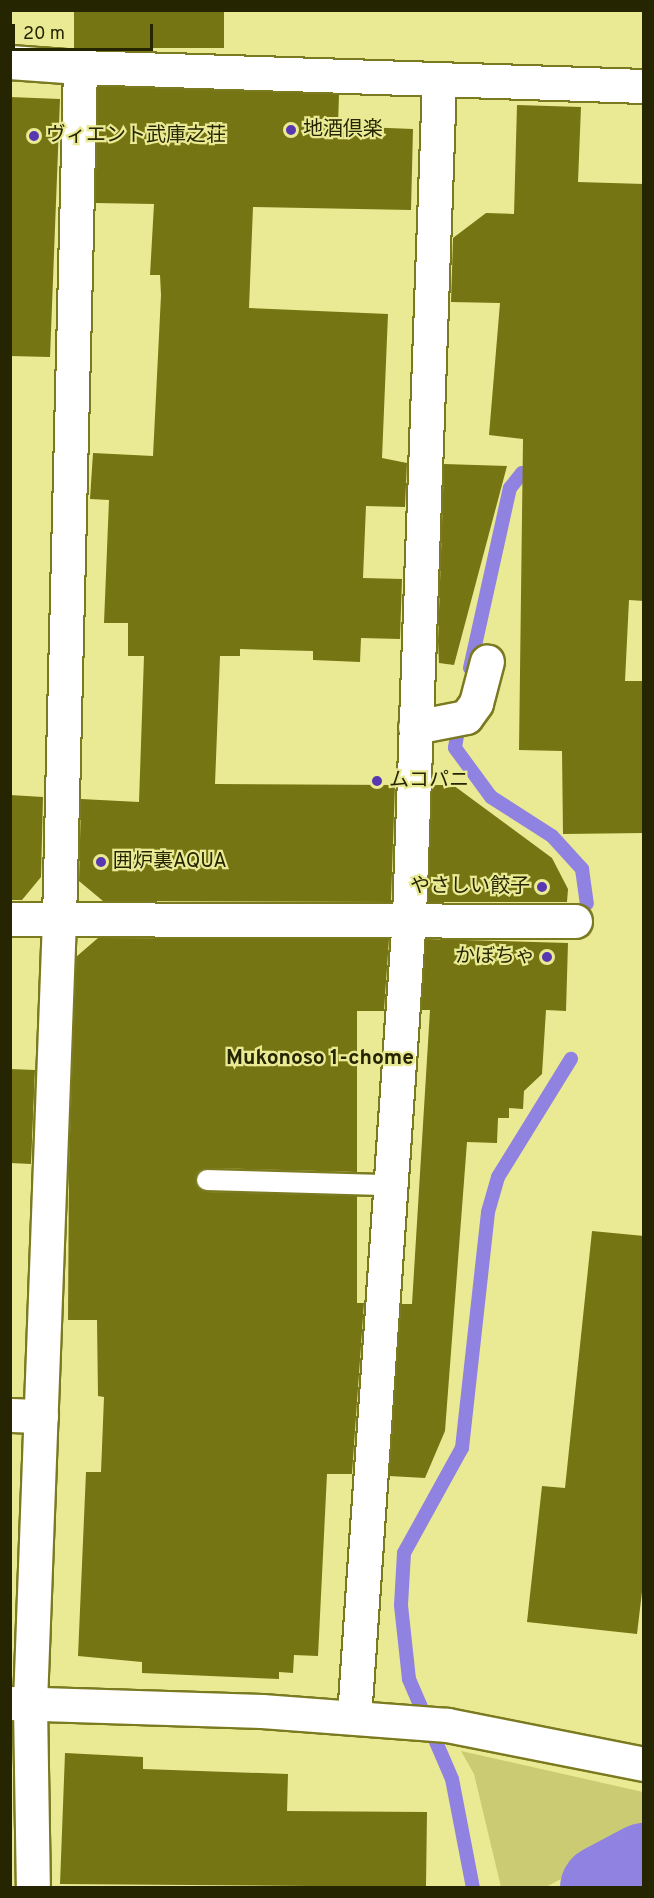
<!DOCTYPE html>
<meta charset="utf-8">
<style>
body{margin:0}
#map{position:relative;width:654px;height:1898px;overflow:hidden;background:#eaea94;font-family:Overpass,"Noto Sans JP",sans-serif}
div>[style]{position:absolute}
.green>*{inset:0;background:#cacb73}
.stream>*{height:14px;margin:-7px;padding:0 7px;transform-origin:7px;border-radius:7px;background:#9082e1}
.river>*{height:86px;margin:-43px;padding:0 43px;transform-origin:43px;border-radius:43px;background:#9082e1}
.building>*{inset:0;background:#767514;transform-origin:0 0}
.roads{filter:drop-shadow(2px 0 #7b7a20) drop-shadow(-2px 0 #7b7a20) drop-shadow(0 2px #7b7a20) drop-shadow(0 -2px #7b7a20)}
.service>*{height:20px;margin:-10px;padding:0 10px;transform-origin:10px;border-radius:10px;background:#fff}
.minor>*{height:33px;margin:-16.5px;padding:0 16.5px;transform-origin:16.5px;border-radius:16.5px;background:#fff}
.dots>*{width:16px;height:16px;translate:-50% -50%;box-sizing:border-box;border:3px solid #eaea94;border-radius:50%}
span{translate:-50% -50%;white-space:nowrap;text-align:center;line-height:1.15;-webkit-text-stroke:4.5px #eaea94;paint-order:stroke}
.poi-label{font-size:20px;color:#252501}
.left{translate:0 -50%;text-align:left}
.right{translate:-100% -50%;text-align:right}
.neighbourhood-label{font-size:21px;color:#252501;font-weight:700}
.frame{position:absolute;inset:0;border:12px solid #252501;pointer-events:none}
.scale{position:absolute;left:12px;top:24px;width:141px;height:27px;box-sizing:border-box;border:3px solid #252501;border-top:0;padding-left:8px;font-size:18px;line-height:21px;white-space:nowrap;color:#252501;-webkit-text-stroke:4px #eaea94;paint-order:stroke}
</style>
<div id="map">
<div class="green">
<i style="clip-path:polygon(461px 1751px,643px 1792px,643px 1835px,546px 1887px,501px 1887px,474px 1774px)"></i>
</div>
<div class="stream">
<i style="left:470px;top:668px;width:184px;rotate:-77.5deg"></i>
<i style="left:510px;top:488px;width:19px;rotate:-51deg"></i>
<i style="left:522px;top:473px;width:17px;rotate:3deg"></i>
<i style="left:460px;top:719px;width:29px;rotate:100deg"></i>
<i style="left:455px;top:748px;width:61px;rotate:53.7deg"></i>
<i style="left:491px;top:797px;width:72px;rotate:32.6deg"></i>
<i style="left:552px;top:836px;width:45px;rotate:47.7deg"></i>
<i style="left:582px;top:869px;width:35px;rotate:82deg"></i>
<i style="left:473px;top:1888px;width:111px;rotate:-100.9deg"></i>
<i style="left:452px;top:1779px;width:109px;rotate:-113.3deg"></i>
<i style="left:409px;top:1679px;width:74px;rotate:-96.2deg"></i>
<i style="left:401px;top:1605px;width:52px;rotate:-86.7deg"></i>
<i style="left:404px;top:1553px;width:120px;rotate:-61.1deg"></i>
<i style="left:462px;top:1448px;width:237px;rotate:-83.7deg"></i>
<i style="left:488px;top:1212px;width:36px;rotate:-74deg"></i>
<i style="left:498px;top:1177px;width:139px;rotate:-58.3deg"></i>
</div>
<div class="river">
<i style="left:603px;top:1888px;width:47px;rotate:-28.2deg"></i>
</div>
<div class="building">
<i style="left:74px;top:10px;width:150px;height:38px"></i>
<i style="clip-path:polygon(98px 86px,339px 94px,338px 126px,413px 129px,411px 210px,253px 207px,249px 308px,388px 314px,382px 458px,407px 463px,405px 507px,366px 506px,363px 578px,402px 579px,400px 639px,361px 638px,360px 662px,313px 660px,313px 651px,240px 649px,240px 656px,220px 656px,215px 784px,395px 785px,391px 902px,103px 901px,79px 881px,81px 799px,139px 802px,144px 656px,128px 656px,128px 623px,104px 623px,109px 500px,90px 499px,93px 453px,153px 456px,161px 295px,160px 275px,150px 275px,154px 204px,95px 203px)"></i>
<i style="clip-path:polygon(10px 97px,60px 99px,50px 357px,10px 356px)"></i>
<i style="clip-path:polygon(517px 105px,581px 107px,578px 182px,644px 184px,644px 601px,629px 600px,625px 681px,644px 681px,644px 833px,563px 834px,562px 751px,519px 750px,523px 439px,489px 435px,500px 303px,451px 302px,453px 238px,486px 213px,514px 214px)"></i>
<i style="clip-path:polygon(444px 464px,507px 466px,454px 665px,439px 663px,438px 641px)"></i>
<i style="clip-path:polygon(432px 785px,453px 785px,552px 858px,568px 889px,567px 902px,428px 902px)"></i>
<i style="clip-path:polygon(10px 795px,43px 797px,41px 877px,22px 900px,10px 900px)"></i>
<i style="clip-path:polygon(98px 938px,389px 939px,384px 1011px,357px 1011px,357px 1172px,207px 1168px,195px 1179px,207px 1192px,357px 1196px,357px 1303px,364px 1303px,352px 1474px,327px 1474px,318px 1656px,294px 1655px,293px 1673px,279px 1672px,279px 1679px,142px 1673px,142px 1662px,78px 1656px,86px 1472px,101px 1472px,104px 1397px,98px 1396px,97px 1320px,68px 1320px,69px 1165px,76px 957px)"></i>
<i style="clip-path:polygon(426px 939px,568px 943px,566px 1011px,546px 1010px,542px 1074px,524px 1091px,523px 1109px,509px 1108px,509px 1118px,498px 1118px,497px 1143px,467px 1142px,445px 1431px,425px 1478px,389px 1476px,401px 1304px,412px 1304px,430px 1010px,421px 1010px)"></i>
<i style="clip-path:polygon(10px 1069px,35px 1070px,31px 1164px,10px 1163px)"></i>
<i style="clip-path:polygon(592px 1231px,644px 1236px,644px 1575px,637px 1634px,527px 1622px,542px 1486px,565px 1488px)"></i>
<i style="clip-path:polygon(65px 1753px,143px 1757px,143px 1769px,288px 1774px,287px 1811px,427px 1812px,426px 1887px,60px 1884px)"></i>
</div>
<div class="roads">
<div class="service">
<i style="left:207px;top:1180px;width:183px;rotate:1.6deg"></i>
</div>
<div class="minor">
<i style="left:10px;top:62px;width:70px;rotate:4.1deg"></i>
<i style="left:80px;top:67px;width:852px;rotate:91.41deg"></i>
<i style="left:59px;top:919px;width:786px;rotate:92.12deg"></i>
<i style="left:30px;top:1704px;width:184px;rotate:89.1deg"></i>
<i style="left:80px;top:67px;width:564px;rotate:1.93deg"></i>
<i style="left:415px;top:727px;width:52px;rotate:-11.1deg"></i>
<i style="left:466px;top:717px;width:17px;rotate:-54deg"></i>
<i style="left:476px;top:703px;width:43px;rotate:-75.3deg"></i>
<i style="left:10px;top:919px;width:565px;rotate:0.2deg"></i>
<i style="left:10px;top:1415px;width:31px;rotate:2deg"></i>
<i style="left:10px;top:1703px;width:252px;rotate:1.8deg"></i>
<i style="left:262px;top:1711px;width:186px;rotate:4.3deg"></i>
<i style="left:447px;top:1725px;width:201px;rotate:11.2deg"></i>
<i style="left:354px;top:1717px;width:803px;rotate:-86.07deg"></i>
<i style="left:409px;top:916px;width:836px;rotate:-87.94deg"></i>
</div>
</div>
<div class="dots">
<i style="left:291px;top:130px;background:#5738b0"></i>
<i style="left:34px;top:136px;background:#5738b0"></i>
<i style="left:377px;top:781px;background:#5738b0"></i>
<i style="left:101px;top:862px;background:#5738b0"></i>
<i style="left:542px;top:887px;background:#5738b0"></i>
<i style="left:547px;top:957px;background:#5738b0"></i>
</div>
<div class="poi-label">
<span class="left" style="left:303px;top:130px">地酒倶楽</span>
<span class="left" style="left:46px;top:136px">ヴィエント武庫之荘</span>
<span class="left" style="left:389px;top:781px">ムコパニ</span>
<span class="left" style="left:113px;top:862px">囲炉裏AQUA</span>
<span class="right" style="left:530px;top:887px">やさしい餃子</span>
<span class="right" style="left:535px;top:957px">かぼちゃ</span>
</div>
<div class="neighbourhood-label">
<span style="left:320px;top:1059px">Mukonoso 1-chome</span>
</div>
<div class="frame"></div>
<div class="scale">20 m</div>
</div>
